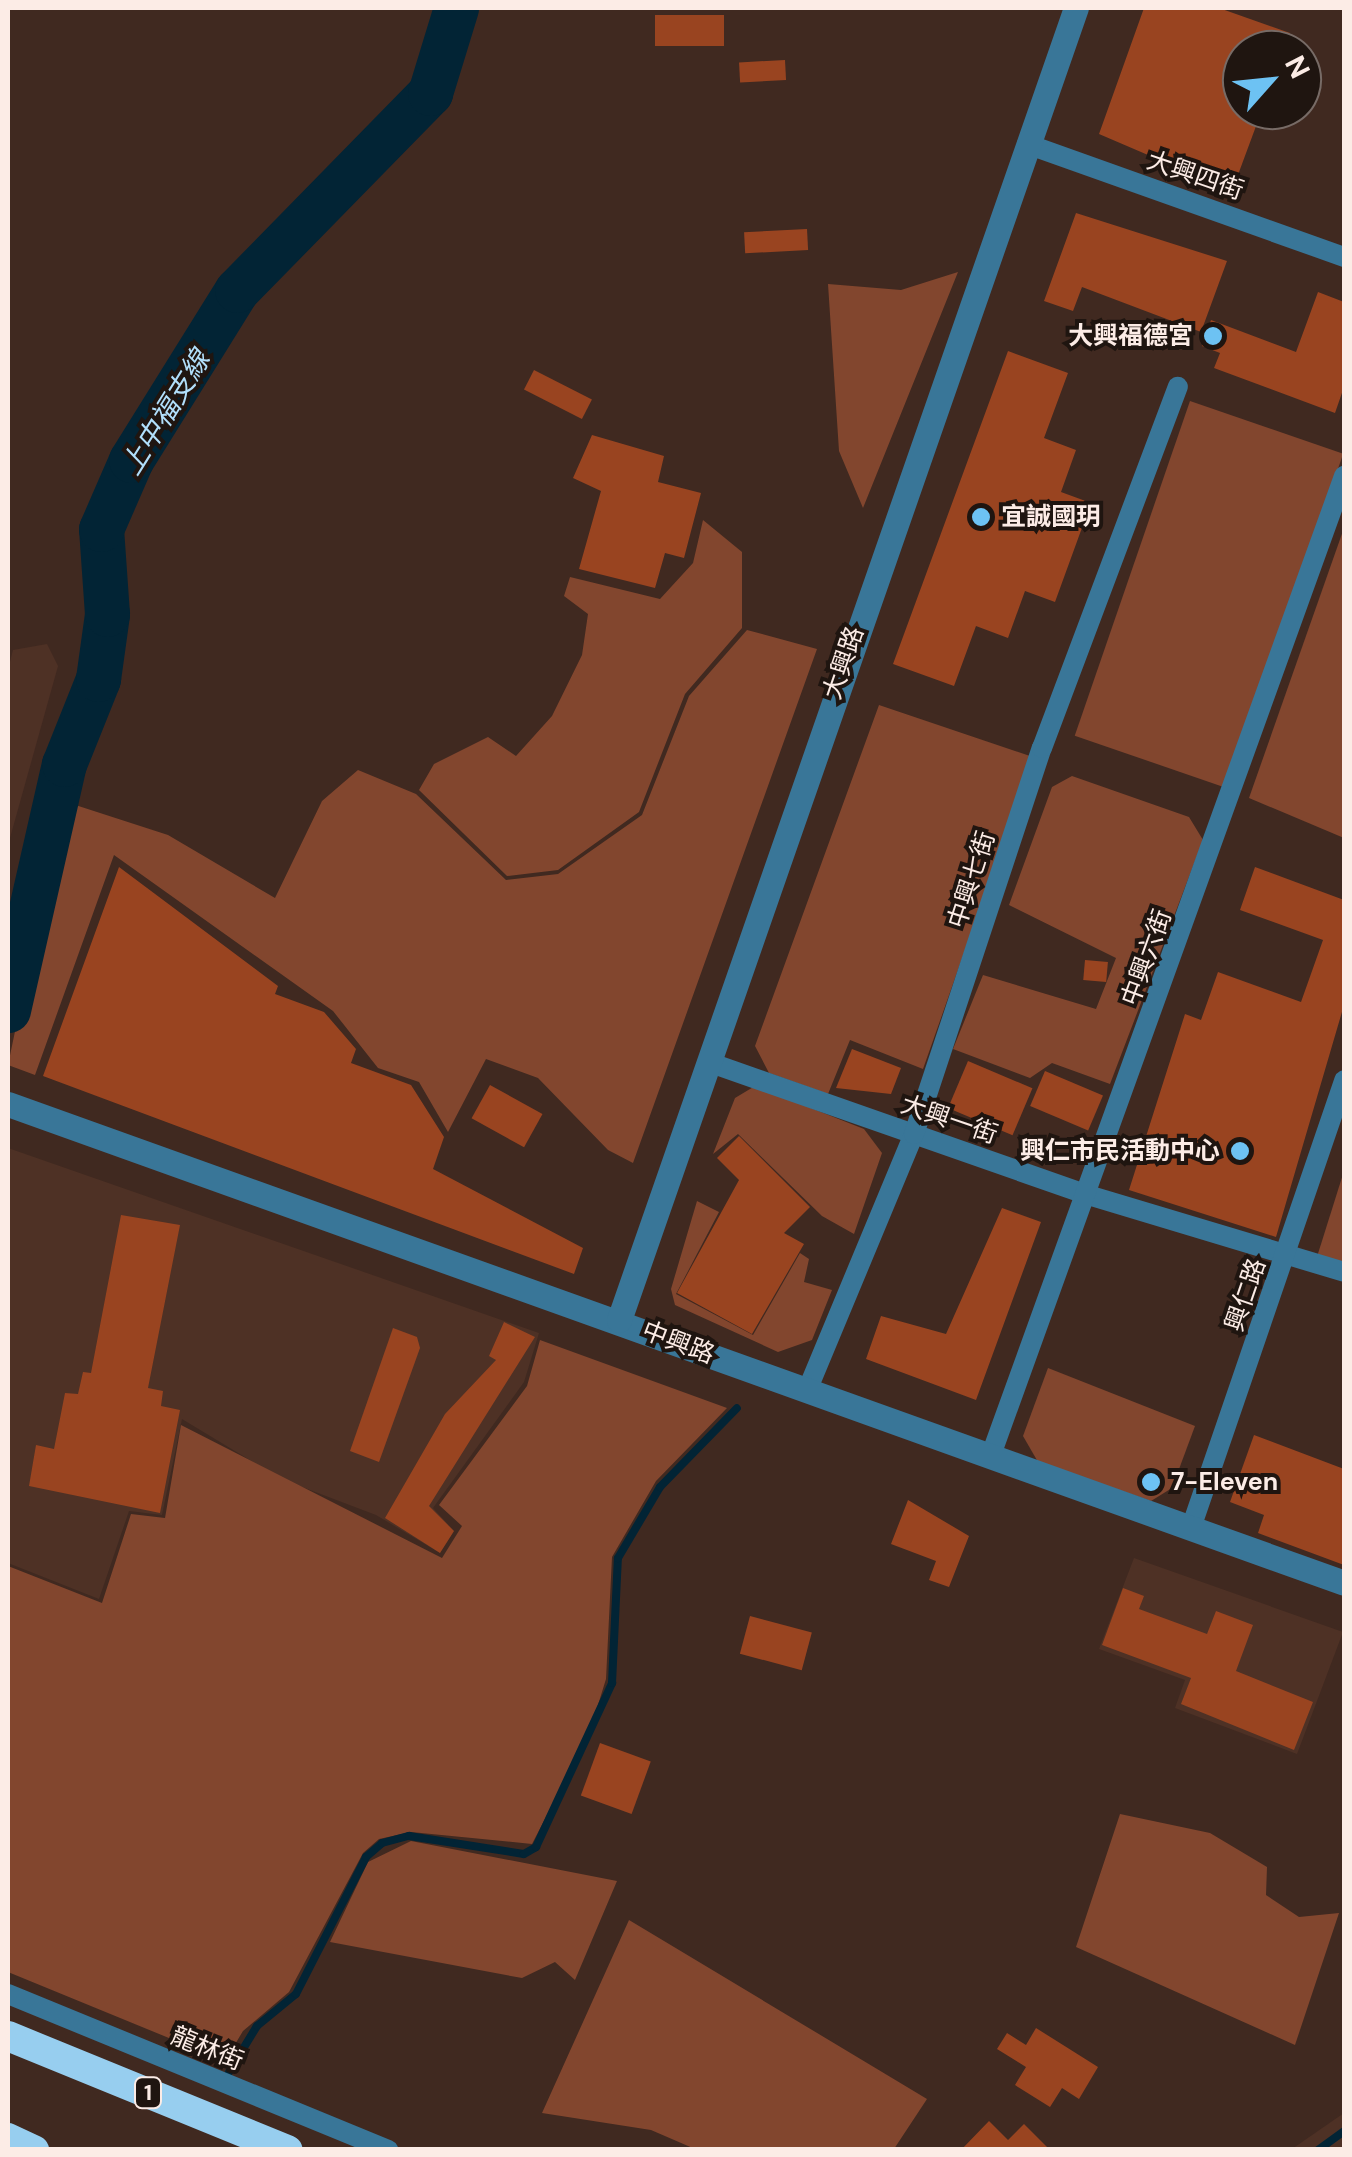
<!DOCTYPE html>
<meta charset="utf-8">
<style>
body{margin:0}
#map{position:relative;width:1352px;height:2157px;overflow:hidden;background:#402920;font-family:"DM Sans","Noto Sans TC",sans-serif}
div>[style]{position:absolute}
.built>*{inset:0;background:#4e3125}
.green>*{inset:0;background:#82462e;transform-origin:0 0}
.stream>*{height:8px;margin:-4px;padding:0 4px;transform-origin:4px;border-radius:4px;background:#022435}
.river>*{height:45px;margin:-22.5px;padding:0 22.5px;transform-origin:22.5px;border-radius:22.5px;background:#022435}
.building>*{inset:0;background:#994420;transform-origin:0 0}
.minor>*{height:20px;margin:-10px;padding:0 10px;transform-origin:10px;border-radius:10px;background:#397698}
.tertiary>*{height:25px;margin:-12.5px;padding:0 12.5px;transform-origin:12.5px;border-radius:12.5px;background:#397698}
.motorway>*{height:30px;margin:-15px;padding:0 15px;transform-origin:15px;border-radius:15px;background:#97ceef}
.dots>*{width:28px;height:28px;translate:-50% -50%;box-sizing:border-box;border:5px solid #1f1510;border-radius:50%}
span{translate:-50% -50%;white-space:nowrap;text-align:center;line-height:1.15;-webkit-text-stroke:8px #1f1510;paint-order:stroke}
.shield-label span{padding:2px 8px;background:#1f1510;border:2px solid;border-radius:8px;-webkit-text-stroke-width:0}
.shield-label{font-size:22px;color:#fcece6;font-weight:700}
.street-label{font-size:25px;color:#fcece6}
.poi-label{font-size:25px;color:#fcece6;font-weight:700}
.right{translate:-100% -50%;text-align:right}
.left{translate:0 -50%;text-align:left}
.water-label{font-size:28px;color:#b1dffb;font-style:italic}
.frame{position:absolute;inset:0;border:10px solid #fcece6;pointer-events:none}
.north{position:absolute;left:1222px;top:30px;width:100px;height:100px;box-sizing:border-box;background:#1f1510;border:2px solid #776b66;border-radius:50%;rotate:63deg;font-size:28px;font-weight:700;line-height:40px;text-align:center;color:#fcece6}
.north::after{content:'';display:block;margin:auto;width:35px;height:45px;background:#6dc2f3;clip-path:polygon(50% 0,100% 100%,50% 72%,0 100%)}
</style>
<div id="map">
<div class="built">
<i style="clip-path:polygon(47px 644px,58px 666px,8px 845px,8px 670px,13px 650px)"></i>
<i style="clip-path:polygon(8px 1148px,539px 1333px,524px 1382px,433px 1508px,454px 1531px,440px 1553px,376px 1515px,281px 1479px,182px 1419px,162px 1515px,129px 1511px,99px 1599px,8px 1563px)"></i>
<i style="clip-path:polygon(1134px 1558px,1343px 1632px,1297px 1754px,1175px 1708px,1185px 1680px,1099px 1649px)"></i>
<i style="clip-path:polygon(1344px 2113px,1344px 2149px,1292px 2149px)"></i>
</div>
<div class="green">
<i style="clip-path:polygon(958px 272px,863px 508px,839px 451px,828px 284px,901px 290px)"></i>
<i style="left:1190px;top:401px;width:162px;height:354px;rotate:19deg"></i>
<i style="clip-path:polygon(703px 520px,742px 552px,742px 628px,685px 694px,639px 812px,558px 870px,507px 876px,419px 790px,434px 764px,488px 737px,516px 756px,552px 716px,582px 655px,588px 614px,564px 596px,570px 577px,660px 599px,693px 563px)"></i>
<i style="clip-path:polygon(1344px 528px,1344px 838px,1249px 798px)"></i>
<i style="clip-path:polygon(747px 630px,817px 649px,633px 1163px,608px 1150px,538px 1078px,486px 1059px,448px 1132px,419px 1082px,378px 1068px,333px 1011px,114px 855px,35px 1075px,8px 1065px,63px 801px,168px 835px,275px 898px,322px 801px,358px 770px,416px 794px,506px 880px,558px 874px,642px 815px,689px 696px)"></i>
<i style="clip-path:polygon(879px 705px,1033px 757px,923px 1069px,850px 1040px,828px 1094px,769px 1073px,755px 1046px)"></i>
<i style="clip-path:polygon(1072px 776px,1189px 817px,1203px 840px,1110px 1084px,1052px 1063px,1030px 1078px,953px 1049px,983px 975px,1096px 1009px,1116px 958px,1009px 905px,1052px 787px)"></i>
<i style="clip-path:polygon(755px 1086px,864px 1129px,882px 1153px,854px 1234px,822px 1216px,738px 1134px,713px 1154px,735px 1098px)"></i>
<i style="clip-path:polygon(1344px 1171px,1344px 1269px,1316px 1260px)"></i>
<i style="clip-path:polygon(697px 1201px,719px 1212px,676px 1294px,753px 1335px,800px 1253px,809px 1259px,804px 1282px,832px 1290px,812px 1340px,778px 1352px,675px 1305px,671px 1289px)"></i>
<i style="clip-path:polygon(540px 1340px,727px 1408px,656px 1481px,612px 1557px,606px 1679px,589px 1734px,532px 1844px,411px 1832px,379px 1839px,363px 1853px,289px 1992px,243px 2031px,225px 2061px,8px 1972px,8px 1566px,102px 1603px,131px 1514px,165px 1518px,181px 1425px,442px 1558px,462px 1526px,439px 1505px,527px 1386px)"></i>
<i style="clip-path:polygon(1048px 1368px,1195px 1426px,1172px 1488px,1151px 1501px,1038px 1462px,1023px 1436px)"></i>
<i style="clip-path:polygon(1120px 1814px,1210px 1833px,1267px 1867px,1266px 1895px,1299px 1917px,1339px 1913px,1295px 2045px,1076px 1947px)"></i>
<i style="clip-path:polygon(411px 1841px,617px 1881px,575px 1980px,555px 1962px,522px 1978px,330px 1942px,368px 1862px)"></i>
<i style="clip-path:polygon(629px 1920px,927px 2099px,894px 2149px,695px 2149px,651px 2130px,542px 2113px)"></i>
</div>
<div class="stream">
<i style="left:229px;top:2072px;width:54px;rotate:-58.7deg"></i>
<i style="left:257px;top:2026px;width:50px;rotate:-39.4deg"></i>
<i style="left:296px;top:1994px;width:154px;rotate:-62.9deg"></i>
<i style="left:366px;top:1857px;width:21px;rotate:-41deg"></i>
<i style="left:382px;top:1843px;width:28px;rotate:-15deg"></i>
<i style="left:409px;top:1836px;width:116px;rotate:8.9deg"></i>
<i style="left:524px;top:1854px;width:14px;rotate:-30deg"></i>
<i style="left:536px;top:1847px;width:181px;rotate:-65.1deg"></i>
<i style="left:612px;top:1683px;width:125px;rotate:-87.3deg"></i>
<i style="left:618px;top:1558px;width:82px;rotate:-59.4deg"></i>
<i style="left:660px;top:1487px;width:110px;rotate:-45.7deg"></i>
<i style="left:1318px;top:2150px;width:32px;rotate:-36deg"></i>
</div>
<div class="river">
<i style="left:8px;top:1010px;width:252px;rotate:-77.2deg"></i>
<i style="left:64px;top:764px;width:92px;rotate:-68.2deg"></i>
<i style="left:98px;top:679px;width:66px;rotate:-82.1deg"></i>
<i style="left:107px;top:614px;width:85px;rotate:-94deg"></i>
<i style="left:101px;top:529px;width:75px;rotate:-66.5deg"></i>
<i style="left:131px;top:460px;width:200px;rotate:-58.1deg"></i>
<i style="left:237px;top:290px;width:276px;rotate:-45.6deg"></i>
<i style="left:430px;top:93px;width:89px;rotate:-73deg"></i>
</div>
<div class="building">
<i style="clip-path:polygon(1144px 8px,1219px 8px,1290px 33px,1284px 50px,1242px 50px,1242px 110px,1262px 110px,1232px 191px,1099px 134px)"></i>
<i style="left:655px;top:15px;width:69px;height:31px"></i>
<i style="left:785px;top:60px;width:20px;height:46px;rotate:87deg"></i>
<i style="clip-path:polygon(1076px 213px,1227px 261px,1201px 332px,1082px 287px,1073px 311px,1044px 301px)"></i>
<i style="left:807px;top:229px;width:21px;height:63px;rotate:87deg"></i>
<i style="clip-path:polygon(1318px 292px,1344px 302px,1344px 387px,1335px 413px,1214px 368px,1220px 353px,1202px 346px,1211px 320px,1296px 352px)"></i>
<i style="clip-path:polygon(1008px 351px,1068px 373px,1044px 438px,1076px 450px,1061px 492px,1091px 503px,1055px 602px,1025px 591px,1008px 638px,976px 626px,954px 686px,893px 664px)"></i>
<i style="left:534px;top:370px;width:65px;height:22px;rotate:27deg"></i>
<i style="clip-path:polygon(592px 435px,664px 456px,658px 482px,701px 493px,684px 558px,665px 553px,655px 588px,579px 569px,601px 491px,573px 478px)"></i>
<i style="clip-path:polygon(119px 867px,278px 986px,275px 994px,324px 1012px,356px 1049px,351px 1063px,411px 1085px,444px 1137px,433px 1169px,583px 1248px,574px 1274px,43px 1076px)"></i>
<i style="clip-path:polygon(1255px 867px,1344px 900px,1344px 1005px,1276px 1237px,1129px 1190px,1185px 1014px,1201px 1020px,1218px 972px,1301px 1002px,1323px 940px,1240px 910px)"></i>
<i style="left:1085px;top:960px;width:23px;height:20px;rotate:5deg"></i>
<i style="clip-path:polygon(852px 1049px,901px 1068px,891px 1094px,836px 1088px)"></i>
<i style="left:968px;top:1061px;width:70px;height:51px;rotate:23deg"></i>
<i style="left:1045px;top:1071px;width:63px;height:38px;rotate:23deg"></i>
<i style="left:490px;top:1085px;width:60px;height:38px;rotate:29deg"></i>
<i style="clip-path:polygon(739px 1136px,810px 1207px,784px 1233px,804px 1244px,752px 1334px,677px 1293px,739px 1180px,717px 1158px)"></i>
<i style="clip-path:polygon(1002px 1208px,1041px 1222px,976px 1400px,866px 1359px,881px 1316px,946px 1334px)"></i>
<i style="clip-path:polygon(121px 1215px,180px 1225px,148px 1388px,163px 1391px,161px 1406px,180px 1410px,160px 1513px,29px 1486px,36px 1445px,54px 1449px,65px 1393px,78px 1394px,83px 1372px,91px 1373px)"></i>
<i style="clip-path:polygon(504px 1322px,535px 1337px,429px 1506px,454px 1531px,440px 1553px,385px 1518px,445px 1414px,496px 1360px,489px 1356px)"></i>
<i style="clip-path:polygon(393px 1328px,417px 1337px,420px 1348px,379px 1462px,350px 1451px)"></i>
<i style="clip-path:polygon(1254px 1435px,1344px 1469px,1344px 1565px,1258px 1533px,1264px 1515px,1230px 1502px)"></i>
<i style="clip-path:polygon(908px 1500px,969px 1536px,949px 1587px,929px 1580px,936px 1561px,891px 1544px)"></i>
<i style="clip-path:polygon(1123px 1588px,1144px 1596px,1139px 1609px,1207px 1634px,1216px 1611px,1253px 1625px,1236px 1671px,1313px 1702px,1294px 1750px,1181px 1704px,1191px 1678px,1102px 1645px)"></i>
<i style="left:750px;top:1616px;width:64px;height:39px;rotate:15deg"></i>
<i style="left:600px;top:1743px;width:54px;height:56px;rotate:20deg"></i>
<i style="clip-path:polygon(1036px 2028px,1098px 2067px,1079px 2099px,1062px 2088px,1050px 2107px,1015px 2085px,1026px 2067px,997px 2049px,1007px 2033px,1026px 2045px)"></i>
<i style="clip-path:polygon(989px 2121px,1008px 2140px,1024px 2124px,1050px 2150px,961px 2150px)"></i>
</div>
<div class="minor">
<i style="left:1027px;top:144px;width:337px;rotate:19.6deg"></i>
<i style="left:711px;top:1063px;width:399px;rotate:19.3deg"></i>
<i style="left:1088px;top:1195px;width:267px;rotate:16.7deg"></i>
<i style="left:809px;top:1386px;width:273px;rotate:-67.4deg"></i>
<i style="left:914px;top:1134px;width:407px;rotate:-71.7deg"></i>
<i style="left:1042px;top:748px;width:386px;rotate:-69.4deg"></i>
<i style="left:991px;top:1455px;width:1041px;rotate:-70.17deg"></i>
<i style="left:1192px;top:1525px;width:470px;rotate:-71.1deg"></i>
<i style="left:8px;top:1994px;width:411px;rotate:22.3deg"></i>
</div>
<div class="tertiary">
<i style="left:8px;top:1104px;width:1419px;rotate:19.72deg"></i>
<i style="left:619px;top:1320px;width:1389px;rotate:-70.8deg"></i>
</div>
<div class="motorway">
<i style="left:8px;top:2036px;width:302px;rotate:22.2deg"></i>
<i style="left:8px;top:2138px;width:29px;rotate:25deg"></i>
</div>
<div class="dots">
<i style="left:1213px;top:336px;background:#6dc2f3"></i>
<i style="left:981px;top:517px;background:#6dc2f3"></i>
<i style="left:1240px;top:1151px;background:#6dc2f3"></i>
<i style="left:1151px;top:1482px;background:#6dc2f3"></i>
</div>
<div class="shield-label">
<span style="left:148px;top:2093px">1</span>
</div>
<div class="street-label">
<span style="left:1195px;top:176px;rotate:19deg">大興四街</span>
<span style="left:844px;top:663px;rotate:-71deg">大興路</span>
<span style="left:972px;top:880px;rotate:-72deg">中興七街</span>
<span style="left:1147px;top:958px;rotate:-70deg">中興六街</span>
<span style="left:949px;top:1120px;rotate:19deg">大興一街</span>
<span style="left:1246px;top:1295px;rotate:-71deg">興仁路</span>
<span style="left:678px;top:1343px;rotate:21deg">中興路</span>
<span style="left:207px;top:2049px;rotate:22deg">龍林街</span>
</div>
<div class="poi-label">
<span class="right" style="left:1193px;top:336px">大興福德宮</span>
<span class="left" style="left:1001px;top:517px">宜誠國玥</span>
<span class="right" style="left:1220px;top:1151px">興仁市民活動中心</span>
<span class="left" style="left:1171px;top:1482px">7-Eleven</span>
</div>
<div class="water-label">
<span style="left:166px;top:413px;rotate:-58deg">上中福支線</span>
</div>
<div class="frame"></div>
<div class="north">N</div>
</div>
